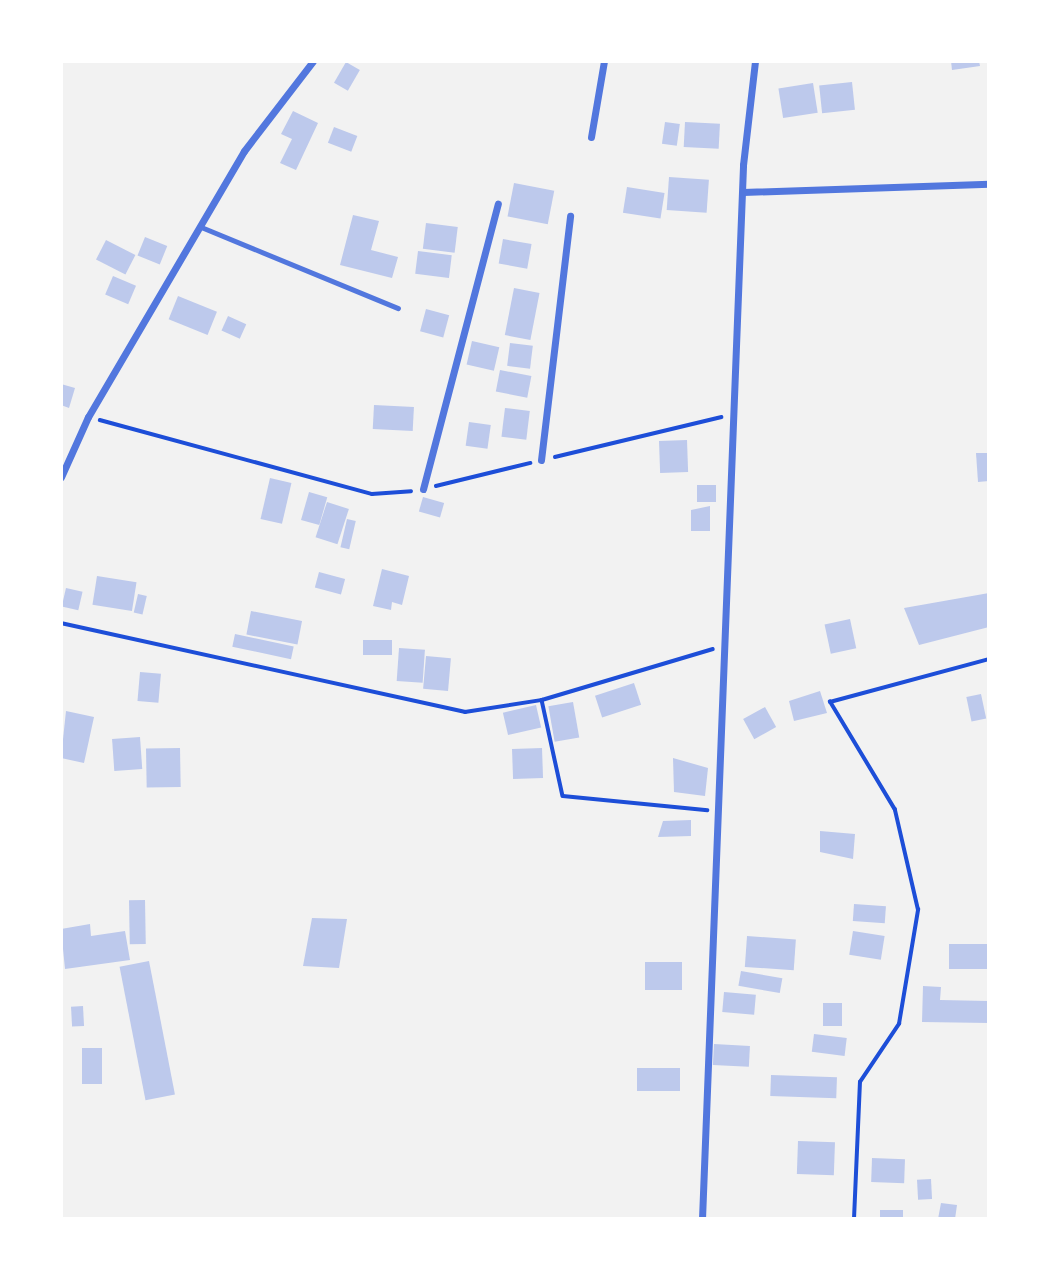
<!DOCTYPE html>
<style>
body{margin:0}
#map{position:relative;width:1050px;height:1280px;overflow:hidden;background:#f2f2f2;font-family:Helvetica,sans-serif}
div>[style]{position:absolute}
.building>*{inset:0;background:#bdc9ec;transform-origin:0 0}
.path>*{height:3.5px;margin:-1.75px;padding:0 1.75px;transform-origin:1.75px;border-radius:1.75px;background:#1d4ed8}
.service>*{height:5px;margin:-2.5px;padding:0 2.5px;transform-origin:2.5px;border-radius:2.5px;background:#5277de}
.minor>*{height:7px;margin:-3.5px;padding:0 3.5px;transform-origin:3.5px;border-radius:3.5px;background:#5277de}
span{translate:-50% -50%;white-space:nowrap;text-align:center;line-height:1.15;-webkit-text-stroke:5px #fff;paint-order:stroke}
.frame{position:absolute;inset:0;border:63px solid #fff;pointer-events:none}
</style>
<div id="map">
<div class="building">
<i style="clip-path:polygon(951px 61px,979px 61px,980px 66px,952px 70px)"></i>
<i style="left:346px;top:62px;width:16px;height:24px;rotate:30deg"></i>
<i style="left:852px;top:82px;width:28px;height:33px;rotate:84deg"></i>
<i style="left:813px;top:83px;width:30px;height:35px;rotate:81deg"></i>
<i style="clip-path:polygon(293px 111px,318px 123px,296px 170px,280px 163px,292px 139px,281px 134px)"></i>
<i style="left:665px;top:122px;width:15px;height:22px;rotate:8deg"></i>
<i style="left:685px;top:122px;width:35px;height:25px;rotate:3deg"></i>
<i style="left:334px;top:127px;width:25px;height:17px;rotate:21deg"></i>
<i style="left:669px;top:177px;width:40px;height:33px;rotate:4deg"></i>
<i style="left:514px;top:183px;width:41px;height:34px;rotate:11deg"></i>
<i style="left:627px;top:187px;width:38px;height:26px;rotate:9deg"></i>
<i style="clip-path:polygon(353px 215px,379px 221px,371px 250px,398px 257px,392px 278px,340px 265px)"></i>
<i style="left:426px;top:223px;width:32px;height:26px;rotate:7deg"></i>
<i style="left:145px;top:237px;width:24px;height:20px;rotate:22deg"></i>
<i style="left:503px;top:239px;width:29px;height:25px;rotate:10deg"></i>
<i style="left:106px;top:240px;width:33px;height:22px;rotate:27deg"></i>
<i style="left:418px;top:251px;width:34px;height:23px;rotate:7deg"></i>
<i style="left:113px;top:276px;width:25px;height:20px;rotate:23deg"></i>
<i style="left:514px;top:288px;width:26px;height:48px;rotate:11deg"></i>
<i style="left:178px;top:296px;width:42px;height:25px;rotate:22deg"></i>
<i style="left:426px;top:309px;width:24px;height:23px;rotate:15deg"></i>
<i style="left:228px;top:316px;width:20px;height:16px;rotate:24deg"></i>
<i style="left:472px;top:341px;width:28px;height:24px;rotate:13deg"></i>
<i style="left:510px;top:343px;width:23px;height:23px;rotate:7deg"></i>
<i style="left:500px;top:370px;width:32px;height:22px;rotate:11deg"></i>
<i style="clip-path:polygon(61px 384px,75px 388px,69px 408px,61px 405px)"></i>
<i style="left:374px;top:405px;width:40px;height:24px;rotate:3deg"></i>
<i style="left:505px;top:408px;width:25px;height:29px;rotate:7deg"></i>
<i style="left:469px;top:422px;width:22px;height:24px;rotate:8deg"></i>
<i style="left:687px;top:440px;width:32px;height:28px;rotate:88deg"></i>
<i style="clip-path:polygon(976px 453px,989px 453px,989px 481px,978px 482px)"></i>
<i style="left:270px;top:478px;width:22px;height:42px;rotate:13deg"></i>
<i style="left:697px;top:485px;width:19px;height:17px"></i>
<i style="left:309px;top:492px;width:19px;height:29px;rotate:16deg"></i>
<i style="left:423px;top:497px;width:22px;height:15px;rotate:16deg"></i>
<i style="left:327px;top:502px;width:23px;height:37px;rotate:18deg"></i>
<i style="clip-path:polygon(710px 506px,710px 531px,691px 531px,691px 510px)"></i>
<i style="left:347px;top:519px;width:9px;height:29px;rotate:13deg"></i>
<i style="clip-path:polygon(382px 569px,409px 576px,402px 605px,392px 602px,391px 610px,373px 606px)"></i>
<i style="left:319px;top:572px;width:27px;height:16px;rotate:15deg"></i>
<i style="left:97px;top:576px;width:40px;height:29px;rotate:9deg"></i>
<i style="left:66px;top:588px;width:17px;height:19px;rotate:13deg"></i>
<i style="clip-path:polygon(989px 593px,989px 627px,919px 645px,904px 608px)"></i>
<i style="left:138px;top:594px;width:9px;height:19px;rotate:13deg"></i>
<i style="left:251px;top:611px;width:52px;height:24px;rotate:11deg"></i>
<i style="left:850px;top:619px;width:30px;height:26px;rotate:78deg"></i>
<i style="left:235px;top:634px;width:60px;height:13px;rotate:12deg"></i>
<i style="left:363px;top:640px;width:29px;height:15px"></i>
<i style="left:399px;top:648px;width:26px;height:33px;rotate:4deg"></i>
<i style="left:426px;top:656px;width:25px;height:33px;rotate:5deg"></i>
<i style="left:140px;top:672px;width:21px;height:29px;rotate:5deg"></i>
<i style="left:634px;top:683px;width:23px;height:41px;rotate:72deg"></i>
<i style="clip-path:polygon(820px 691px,827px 713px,794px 721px,789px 701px)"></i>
<i style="left:981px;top:694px;width:25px;height:15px;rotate:78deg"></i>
<i style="left:573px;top:702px;width:36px;height:25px;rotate:80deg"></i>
<i style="left:536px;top:705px;width:23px;height:34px;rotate:77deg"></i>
<i style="left:765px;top:707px;width:23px;height:25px;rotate:61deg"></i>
<i style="clip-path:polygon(66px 711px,94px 717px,84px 763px,61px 758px)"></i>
<i style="left:140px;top:737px;width:32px;height:28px;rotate:86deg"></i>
<i style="left:180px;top:748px;width:39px;height:34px;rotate:89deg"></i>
<i style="left:542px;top:748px;width:30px;height:30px;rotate:88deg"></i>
<i style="clip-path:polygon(673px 758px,708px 768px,705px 796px,674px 792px)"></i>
<i style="clip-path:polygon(691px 820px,691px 836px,658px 837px,663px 821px)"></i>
<i style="clip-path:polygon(820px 831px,855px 834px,853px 859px,820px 852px)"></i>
<i style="left:145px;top:900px;width:44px;height:16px;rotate:89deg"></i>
<i style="left:854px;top:904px;width:32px;height:17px;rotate:4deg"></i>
<i style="clip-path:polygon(312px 918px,347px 919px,339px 968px,303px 966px)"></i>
<i style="clip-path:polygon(90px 924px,91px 936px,125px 931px,130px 960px,65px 969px,61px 929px)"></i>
<i style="left:853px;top:931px;width:32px;height:24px;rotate:9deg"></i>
<i style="left:747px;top:936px;width:49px;height:31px;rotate:4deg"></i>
<i style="left:949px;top:944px;width:40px;height:25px"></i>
<i style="left:149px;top:961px;width:136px;height:30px;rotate:79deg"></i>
<i style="left:645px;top:962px;width:37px;height:28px"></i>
<i style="left:741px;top:971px;width:42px;height:15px;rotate:10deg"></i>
<i style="clip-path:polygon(923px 986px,941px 987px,940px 1000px,989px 1001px,989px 1023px,922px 1022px)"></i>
<i style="left:724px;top:992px;width:32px;height:20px;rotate:5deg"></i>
<i style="left:823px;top:1003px;width:19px;height:23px"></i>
<i style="left:83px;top:1006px;width:20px;height:12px;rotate:87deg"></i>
<i style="left:814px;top:1034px;width:33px;height:18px;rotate:7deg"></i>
<i style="left:714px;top:1044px;width:36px;height:21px;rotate:3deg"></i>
<i style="left:82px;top:1048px;width:20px;height:36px"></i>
<i style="left:637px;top:1068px;width:43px;height:23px"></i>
<i style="left:771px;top:1075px;width:66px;height:21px;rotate:2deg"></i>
<i style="left:798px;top:1141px;width:37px;height:33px;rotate:2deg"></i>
<i style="left:872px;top:1158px;width:33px;height:24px;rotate:2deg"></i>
<i style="left:931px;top:1179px;width:20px;height:14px;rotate:87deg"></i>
<i style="clip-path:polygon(941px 1203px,957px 1205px,955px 1219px,938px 1219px)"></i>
<i style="left:880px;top:1210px;width:23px;height:9px"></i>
</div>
<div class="path">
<i style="left:100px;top:420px;width:282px;rotate:15.2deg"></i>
<i style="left:372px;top:494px;width:39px;rotate:-4deg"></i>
<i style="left:555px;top:457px;width:171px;rotate:-13.5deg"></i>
<i style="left:436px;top:486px;width:97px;rotate:-13.7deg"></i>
<i style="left:61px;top:623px;width:414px;rotate:12.4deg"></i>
<i style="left:465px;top:712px;width:78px;rotate:-8.9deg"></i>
<i style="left:542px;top:700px;width:178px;rotate:-16.6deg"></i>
<i style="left:542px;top:700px;width:98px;rotate:77.7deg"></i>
<i style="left:563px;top:796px;width:145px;rotate:5.6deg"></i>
<i style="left:854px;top:1219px;width:137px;rotate:-87.5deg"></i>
<i style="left:860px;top:1082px;width:70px;rotate:-56.1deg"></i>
<i style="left:899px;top:1024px;width:116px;rotate:-80.5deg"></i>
<i style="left:918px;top:910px;width:103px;rotate:-103deg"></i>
<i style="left:895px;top:810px;width:126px;rotate:-121deg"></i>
<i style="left:830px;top:702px;width:165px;rotate:-15.1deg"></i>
</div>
<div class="service">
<i style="left:201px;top:227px;width:213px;rotate:22.4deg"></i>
</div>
<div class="minor">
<i style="left:591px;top:137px;width:77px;rotate:-80.3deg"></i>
<i style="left:743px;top:192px;width:246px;rotate:-1.9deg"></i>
<i style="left:541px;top:460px;width:246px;rotate:-83.2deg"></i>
<i style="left:61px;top:477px;width:66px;rotate:-65.8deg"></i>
<i style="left:88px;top:417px;width:308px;rotate:-59.6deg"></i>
<i style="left:244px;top:151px;width:113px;rotate:-52.5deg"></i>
<i style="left:423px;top:489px;width:295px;rotate:-75.3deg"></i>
<i style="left:702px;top:1219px;width:1055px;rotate:-87.77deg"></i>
<i style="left:743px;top:165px;width:105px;rotate:-83.4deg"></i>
</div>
<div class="frame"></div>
</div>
